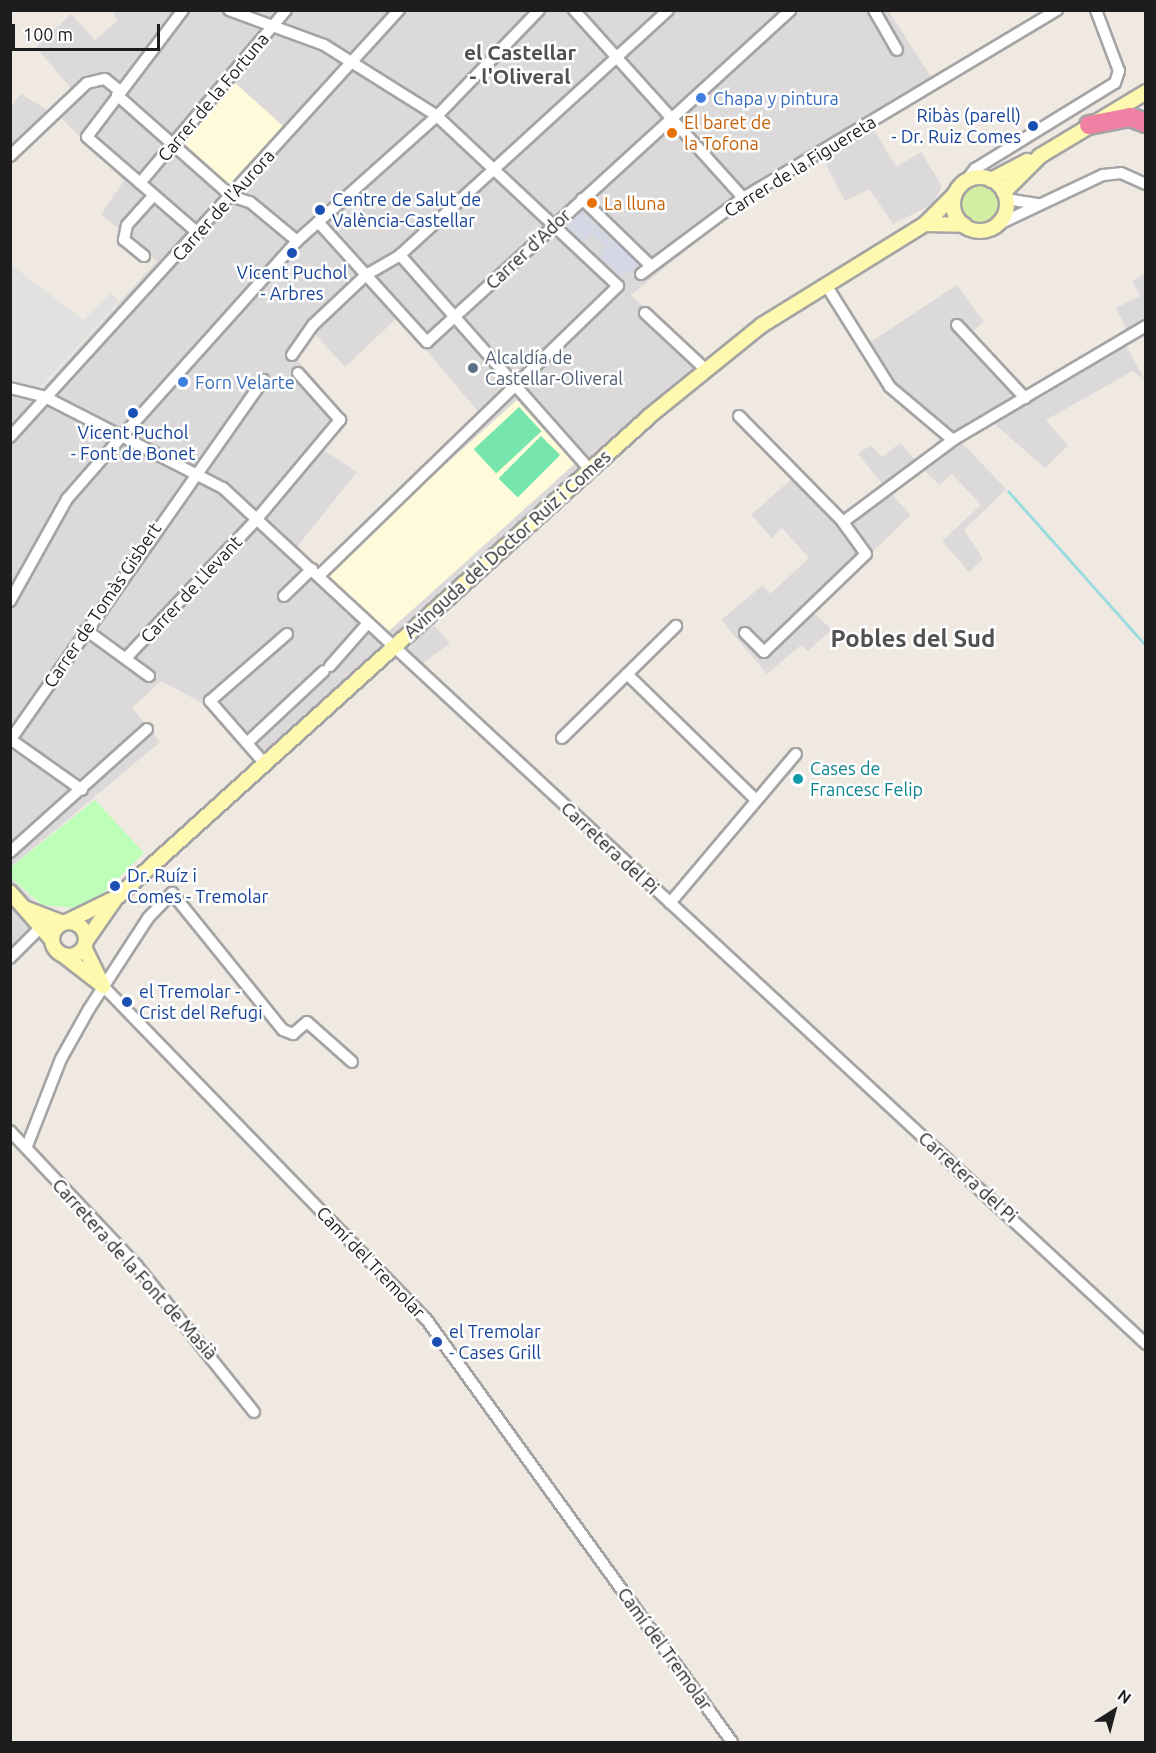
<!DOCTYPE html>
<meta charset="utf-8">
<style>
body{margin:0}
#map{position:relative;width:1156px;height:1753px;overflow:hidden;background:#efe9e1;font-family:Ubuntu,sans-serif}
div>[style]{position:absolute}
.residential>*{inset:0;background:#dbd9da}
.education>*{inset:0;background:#fffada;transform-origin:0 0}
.grass>*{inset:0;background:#d2efa1}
.round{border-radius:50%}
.park>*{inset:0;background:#bdffb9}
.pitch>*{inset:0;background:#77e6ac;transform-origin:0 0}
.parking>*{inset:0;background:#e1e1e1}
.plaza>*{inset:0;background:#d5d7e5}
.stream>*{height:3px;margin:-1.5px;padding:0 1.5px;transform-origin:1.5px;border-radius:1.5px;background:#9ddbe1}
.roads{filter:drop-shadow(2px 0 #a4a4a4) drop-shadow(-2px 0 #a4a4a4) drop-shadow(0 2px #a4a4a4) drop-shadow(0 -2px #a4a4a4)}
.street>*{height:10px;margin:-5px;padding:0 5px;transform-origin:5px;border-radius:5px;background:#fff}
.secondary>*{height:14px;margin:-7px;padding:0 7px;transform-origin:7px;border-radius:7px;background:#fff8af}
.secondary>.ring{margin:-7px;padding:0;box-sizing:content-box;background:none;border:14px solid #fff8af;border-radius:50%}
.highway>*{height:18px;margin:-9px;padding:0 9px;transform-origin:9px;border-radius:9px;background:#ef81a4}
.dots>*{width:16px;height:16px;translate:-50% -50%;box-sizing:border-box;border:3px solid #fff;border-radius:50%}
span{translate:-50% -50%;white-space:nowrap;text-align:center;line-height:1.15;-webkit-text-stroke:5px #fff;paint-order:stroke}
.street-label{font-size:18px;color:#1d1d1d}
.shop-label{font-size:18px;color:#366cbe}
.left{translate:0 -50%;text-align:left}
.transit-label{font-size:18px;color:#164399}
.right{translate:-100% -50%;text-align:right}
.food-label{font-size:18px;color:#c56008}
.service-label{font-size:18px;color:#4e5e75}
.culture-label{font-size:18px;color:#0d838f}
.quarter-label{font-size:21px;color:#505050;font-weight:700}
.district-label{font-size:24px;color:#505050;font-weight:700}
.frame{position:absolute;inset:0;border:12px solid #1d1d1d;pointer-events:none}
.north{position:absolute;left:1084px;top:1681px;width:60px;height:60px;-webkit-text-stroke:4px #fff;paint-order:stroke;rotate:36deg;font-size:16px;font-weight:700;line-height:24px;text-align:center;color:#1d1d1d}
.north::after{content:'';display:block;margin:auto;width:21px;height:27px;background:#1d1d1d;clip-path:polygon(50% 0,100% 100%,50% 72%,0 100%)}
.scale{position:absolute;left:12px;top:24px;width:148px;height:27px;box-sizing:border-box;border:3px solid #1d1d1d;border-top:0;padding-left:8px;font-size:18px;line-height:21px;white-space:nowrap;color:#1d1d1d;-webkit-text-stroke:4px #fff;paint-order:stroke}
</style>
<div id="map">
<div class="residential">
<i style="clip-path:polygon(evenodd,118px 10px,888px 10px,938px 88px,872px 126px,896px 167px,921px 152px,942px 186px,933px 204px,893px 224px,869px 189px,845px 201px,822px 157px,741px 206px,631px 295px,704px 362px,422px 612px,450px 643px,414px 670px,386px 645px,257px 761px,202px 703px,161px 681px,132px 708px,160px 742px,11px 867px,11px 387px,36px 395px,157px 261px,101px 214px,124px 181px,57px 114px,11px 160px,11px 106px,21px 94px,51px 112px,74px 92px,36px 47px,71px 14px,95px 40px,118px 20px,113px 14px,118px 10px,398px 317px,481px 415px,313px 573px,292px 553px,357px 472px,324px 450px,349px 420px,297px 359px,313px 332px,345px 367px,398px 317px)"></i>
<i style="clip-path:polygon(1145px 274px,1145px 330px,1125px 344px,1145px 380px,1133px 371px,1046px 420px,1068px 446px,1045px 468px,992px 422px,959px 440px,1006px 489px,964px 530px,983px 559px,969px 572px,942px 541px,981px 505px,952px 474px,939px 485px,921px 467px,889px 492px,911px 515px,811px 611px,832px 629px,808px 651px,801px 645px,767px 674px,721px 620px,763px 585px,770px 594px,809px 558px,782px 528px,772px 538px,751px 515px,796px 475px,842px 522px,886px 488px,858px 454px,871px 445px,882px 457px,900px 443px,919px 464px,952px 439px,895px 395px,863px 347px,957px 285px,984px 322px,970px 333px,1025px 395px,1129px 335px,1116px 308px,1140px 296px,1132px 281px)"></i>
<i style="clip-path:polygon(11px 878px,50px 917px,11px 955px)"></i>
</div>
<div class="education">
<i style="left:233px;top:81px;width:67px;height:79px;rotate:42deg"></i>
<i style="left:517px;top:400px;width:86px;height:258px;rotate:48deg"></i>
</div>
<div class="grass">
<i class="round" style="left:961px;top:184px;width:38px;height:38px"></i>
</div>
<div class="park">
<i style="clip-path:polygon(95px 800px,144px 853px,87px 909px,42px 905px,11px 878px,11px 867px)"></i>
</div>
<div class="pitch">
<i style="left:519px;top:407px;width:33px;height:62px;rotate:47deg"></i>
<i style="left:541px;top:436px;width:27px;height:60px;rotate:45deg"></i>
</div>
<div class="parking">
<i style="clip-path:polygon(10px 264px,83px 320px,111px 293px,119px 301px,37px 391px,11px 379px)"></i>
</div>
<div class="plaza">
<i style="clip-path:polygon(589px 202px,650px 257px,622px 277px,598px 256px,605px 247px,591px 234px,582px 242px,566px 228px)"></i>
</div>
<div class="stream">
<i style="left:1008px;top:491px;width:208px;rotate:48.3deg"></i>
</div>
<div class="roads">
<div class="street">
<i style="left:183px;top:10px;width:159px;rotate:127.1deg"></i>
<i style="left:87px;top:137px;width:147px;rotate:40.9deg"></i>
<i style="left:229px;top:10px;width:101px;rotate:20.2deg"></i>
<i style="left:324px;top:45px;width:133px;rotate:32.1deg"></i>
<i style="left:437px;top:116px;width:248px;rotate:43.2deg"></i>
<i style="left:618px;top:286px;width:417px;rotate:135.9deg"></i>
<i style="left:574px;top:10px;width:253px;rotate:48deg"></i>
<i style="left:874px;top:10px;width:46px;rotate:60.1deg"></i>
<i style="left:117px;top:95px;width:152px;rotate:41.5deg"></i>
<i style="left:231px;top:196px;width:20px;rotate:18deg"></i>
<i style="left:250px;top:202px;width:61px;rotate:39.7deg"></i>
<i style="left:10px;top:156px;width:106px;rotate:-43.5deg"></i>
<i style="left:87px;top:83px;width:18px;rotate:-13deg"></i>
<i style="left:105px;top:79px;width:19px;rotate:39deg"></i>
<i style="left:140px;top:183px;width:226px;rotate:-49.8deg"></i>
<i style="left:964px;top:183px;width:18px;rotate:-52deg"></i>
<i style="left:975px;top:169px;width:164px;rotate:-31.6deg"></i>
<i style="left:1115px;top:83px;width:13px;rotate:-72deg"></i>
<i style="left:1119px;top:71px;width:65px;rotate:-110.7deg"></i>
<i style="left:582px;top:199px;width:96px;rotate:44.2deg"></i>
<i style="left:1006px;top:199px;width:33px;rotate:9deg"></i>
<i style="left:319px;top:223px;width:161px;rotate:47.8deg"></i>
<i style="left:427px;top:342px;width:492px;rotate:-42.4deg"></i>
<i style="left:997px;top:225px;width:117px;rotate:-25.3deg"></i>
<i style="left:1103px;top:175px;width:18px;rotate:-6deg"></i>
<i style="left:1121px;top:173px;width:27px;rotate:24deg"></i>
<i style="left:400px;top:255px;width:286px;rotate:48.5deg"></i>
<i style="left:144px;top:256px;width:26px;rotate:-141deg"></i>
<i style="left:124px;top:240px;width:15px;rotate:-79deg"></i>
<i style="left:127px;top:225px;width:40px;rotate:-48deg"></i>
<i style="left:641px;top:274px;width:127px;rotate:-36.7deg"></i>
<i style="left:743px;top:198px;width:366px;rotate:-30.9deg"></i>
<i style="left:826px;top:285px;width:120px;rotate:57.9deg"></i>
<i style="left:890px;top:387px;width:82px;rotate:40.1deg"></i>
<i style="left:645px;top:313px;width:82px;rotate:43deg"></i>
<i style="left:957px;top:325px;width:100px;rotate:47deg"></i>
<i style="left:292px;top:355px;width:37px;rotate:-55deg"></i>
<i style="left:313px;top:325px;width:73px;rotate:-43.3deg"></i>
<i style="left:366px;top:275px;width:39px;rotate:-30deg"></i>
<i style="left:400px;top:255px;width:363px;rotate:-42.4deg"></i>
<i style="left:10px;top:388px;width:36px;rotate:14deg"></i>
<i style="left:45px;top:397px;width:200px;rotate:27.1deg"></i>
<i style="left:223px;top:488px;width:1259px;rotate:42.84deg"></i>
<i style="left:739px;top:416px;width:148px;rotate:45.5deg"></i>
<i style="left:843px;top:522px;width:137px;rotate:-36.7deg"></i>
<i style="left:953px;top:440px;width:224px;rotate:-30.6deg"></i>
<i style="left:10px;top:437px;width:578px;rotate:-47.67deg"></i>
<i style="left:284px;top:596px;width:39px;rotate:-44deg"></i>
<i style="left:10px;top:601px;width:117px;rotate:-60.8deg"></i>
<i style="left:67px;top:499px;width:85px;rotate:-48.8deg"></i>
<i style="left:123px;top:435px;width:261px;rotate:-48.1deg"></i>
<i style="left:297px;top:241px;width:188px;rotate:-41.8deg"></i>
<i style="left:437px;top:116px;width:147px;rotate:-46.1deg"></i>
<i style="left:86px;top:630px;width:78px;rotate:36.1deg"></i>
<i style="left:745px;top:633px;width:27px;rotate:45deg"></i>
<i style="left:764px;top:652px;width:141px;rotate:-43.9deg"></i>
<i style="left:866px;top:554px;width:39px;rotate:-126deg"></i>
<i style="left:126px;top:658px;width:190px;rotate:-46.7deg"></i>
<i style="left:256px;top:520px;width:131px;rotate:-50deg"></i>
<i style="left:340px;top:420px;width:63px;rotate:-131.8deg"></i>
<i style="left:330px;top:666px;width:57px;rotate:-48.5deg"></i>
<i style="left:627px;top:674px;width:180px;rotate:44.3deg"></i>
<i style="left:562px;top:738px;width:160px;rotate:-44.5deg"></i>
<i style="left:10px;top:739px;width:88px;rotate:35.3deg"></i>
<i style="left:11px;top:739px;width:439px;rotate:-54.9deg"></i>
<i style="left:247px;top:743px;width:105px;rotate:-43.1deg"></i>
<i style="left:265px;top:764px;width:84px;rotate:-131.1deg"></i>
<i style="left:210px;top:701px;width:102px;rotate:-41deg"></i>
<i style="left:10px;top:852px;width:184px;rotate:-41.9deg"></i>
<i style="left:670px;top:903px;width:195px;rotate:-49.8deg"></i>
<i style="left:10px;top:958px;width:51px;rotate:-45deg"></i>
<i style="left:103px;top:986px;width:464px;rotate:45.9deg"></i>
<i style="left:426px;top:1319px;width:522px;rotate:54.12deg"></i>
<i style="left:10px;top:1131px;width:185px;rotate:46.7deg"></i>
<i style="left:137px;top:1266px;width:187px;rotate:51.3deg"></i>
<i style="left:27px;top:1146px;width:93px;rotate:-68.7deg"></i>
<i style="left:61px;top:1059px;width:57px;rotate:-60.8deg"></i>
<i style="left:89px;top:1009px;width:108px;rotate:-57deg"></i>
<i style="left:148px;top:918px;width:35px;rotate:-46deg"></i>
<i style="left:172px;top:893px;width:176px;rotate:51deg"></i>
<i style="left:283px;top:1030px;width:11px;rotate:22deg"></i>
<i style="left:293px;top:1034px;width:18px;rotate:-41deg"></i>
<i style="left:307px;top:1022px;width:60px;rotate:41.6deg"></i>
</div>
<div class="secondary">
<i class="ring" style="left:953px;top:177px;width:40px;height:40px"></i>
<i style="left:991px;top:180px;width:41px;rotate:-27.8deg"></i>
<i style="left:1004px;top:192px;width:51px;rotate:-45deg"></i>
<i style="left:1040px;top:156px;width:124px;rotate:-31.1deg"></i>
<i style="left:925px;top:224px;width:39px;rotate:1deg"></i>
<i style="left:10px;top:892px;width:64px;rotate:48.8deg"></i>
<i style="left:27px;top:909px;width:39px;rotate:21deg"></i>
<i style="left:66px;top:922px;width:50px;rotate:-26.1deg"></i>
<i class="ring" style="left:52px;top:922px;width:20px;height:20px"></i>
<i style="left:86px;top:941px;width:52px;rotate:-55.1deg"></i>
<i style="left:116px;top:898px;width:722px;rotate:-42.08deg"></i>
<i style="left:652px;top:414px;width:141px;rotate:-39deg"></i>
<i style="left:762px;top:325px;width:192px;rotate:-31.8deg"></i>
<i style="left:925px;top:224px;width:42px;rotate:-45deg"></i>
<i style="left:84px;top:947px;width:43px;rotate:64deg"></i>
<i style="left:63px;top:955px;width:51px;rotate:37.8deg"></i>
</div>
<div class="highway">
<i style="left:1089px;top:125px;width:42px;rotate:-11deg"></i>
<i style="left:1130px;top:117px;width:17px;rotate:21deg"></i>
</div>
</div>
<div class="dots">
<i style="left:701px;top:98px;background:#3f7fe0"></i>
<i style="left:1033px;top:126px;background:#1a4fb4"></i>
<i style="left:672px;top:133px;background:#e8710a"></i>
<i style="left:592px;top:203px;background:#e8710a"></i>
<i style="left:320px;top:210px;background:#1a4fb4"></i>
<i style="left:292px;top:253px;background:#1a4fb4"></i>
<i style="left:473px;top:368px;background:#5c6f8a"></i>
<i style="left:183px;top:382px;background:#3f7fe0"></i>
<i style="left:133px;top:413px;background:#1a4fb4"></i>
<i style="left:798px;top:779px;background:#0f9aa8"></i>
<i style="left:115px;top:886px;background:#1a4fb4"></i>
<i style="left:127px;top:1002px;background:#1a4fb4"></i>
<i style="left:437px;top:1342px;background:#1a4fb4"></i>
</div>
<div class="street-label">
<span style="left:213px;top:97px;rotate:-50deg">Carrer de la Fortuna</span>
<span style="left:800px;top:166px;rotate:-32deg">Carrer de la Figuereta</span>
<span style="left:223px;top:205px;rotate:-48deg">Carrer de l'Aurora</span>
<span style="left:528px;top:249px;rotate:-43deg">Carrer d'Ador</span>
<span style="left:507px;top:544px;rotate:-42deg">Avinguda del Doctor Ruiz i Comes</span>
<span style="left:191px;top:589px;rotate:-47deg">Carrer de Llevant</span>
<span style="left:102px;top:605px;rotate:-56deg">Carrer de Tomàs Gisbert</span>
<span style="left:610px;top:848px;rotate:43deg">Carretera del Pi</span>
<span style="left:968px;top:1177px;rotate:42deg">Carretera del Pi</span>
<span style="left:371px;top:1262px;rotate:46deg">Camí del Tremolar</span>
<span style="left:135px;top:1269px;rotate:48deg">Carretera de la Font de Masià</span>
<span style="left:665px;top:1649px;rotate:54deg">Camí del Tremolar</span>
</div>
<div class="shop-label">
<span class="left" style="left:713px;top:98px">Chapa y pintura</span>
<span class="left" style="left:195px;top:382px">Forn Velarte</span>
</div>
<div class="transit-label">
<span class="right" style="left:1021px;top:126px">Ribàs (parell)<br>- Dr. Ruiz Comes</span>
<span class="left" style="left:332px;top:210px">Centre de Salut de<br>València-Castellar</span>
<span style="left:292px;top:283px">Vicent Puchol<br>- Arbres</span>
<span style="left:133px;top:443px">Vicent Puchol<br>- Font de Bonet</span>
<span class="left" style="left:127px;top:886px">Dr. Ruíz i<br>Comes - Tremolar</span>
<span class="left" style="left:139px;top:1002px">el Tremolar -<br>Crist del Refugi</span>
<span class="left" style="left:449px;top:1342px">el Tremolar<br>- Cases Grill</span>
</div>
<div class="food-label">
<span class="left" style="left:684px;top:133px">El baret de<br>la Tofona</span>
<span class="left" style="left:604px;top:203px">La lluna</span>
</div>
<div class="service-label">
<span class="left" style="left:485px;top:368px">Alcaldía de<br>Castellar-Oliveral</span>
</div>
<div class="culture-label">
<span class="left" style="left:810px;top:779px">Cases de<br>Francesc Felip</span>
</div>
<div class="quarter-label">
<span style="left:520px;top:64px">el Castellar<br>- l'Oliveral</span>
</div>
<div class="district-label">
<span style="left:913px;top:639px">Pobles del Sud</span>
</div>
<div class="frame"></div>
<div class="north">N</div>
<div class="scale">100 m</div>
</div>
